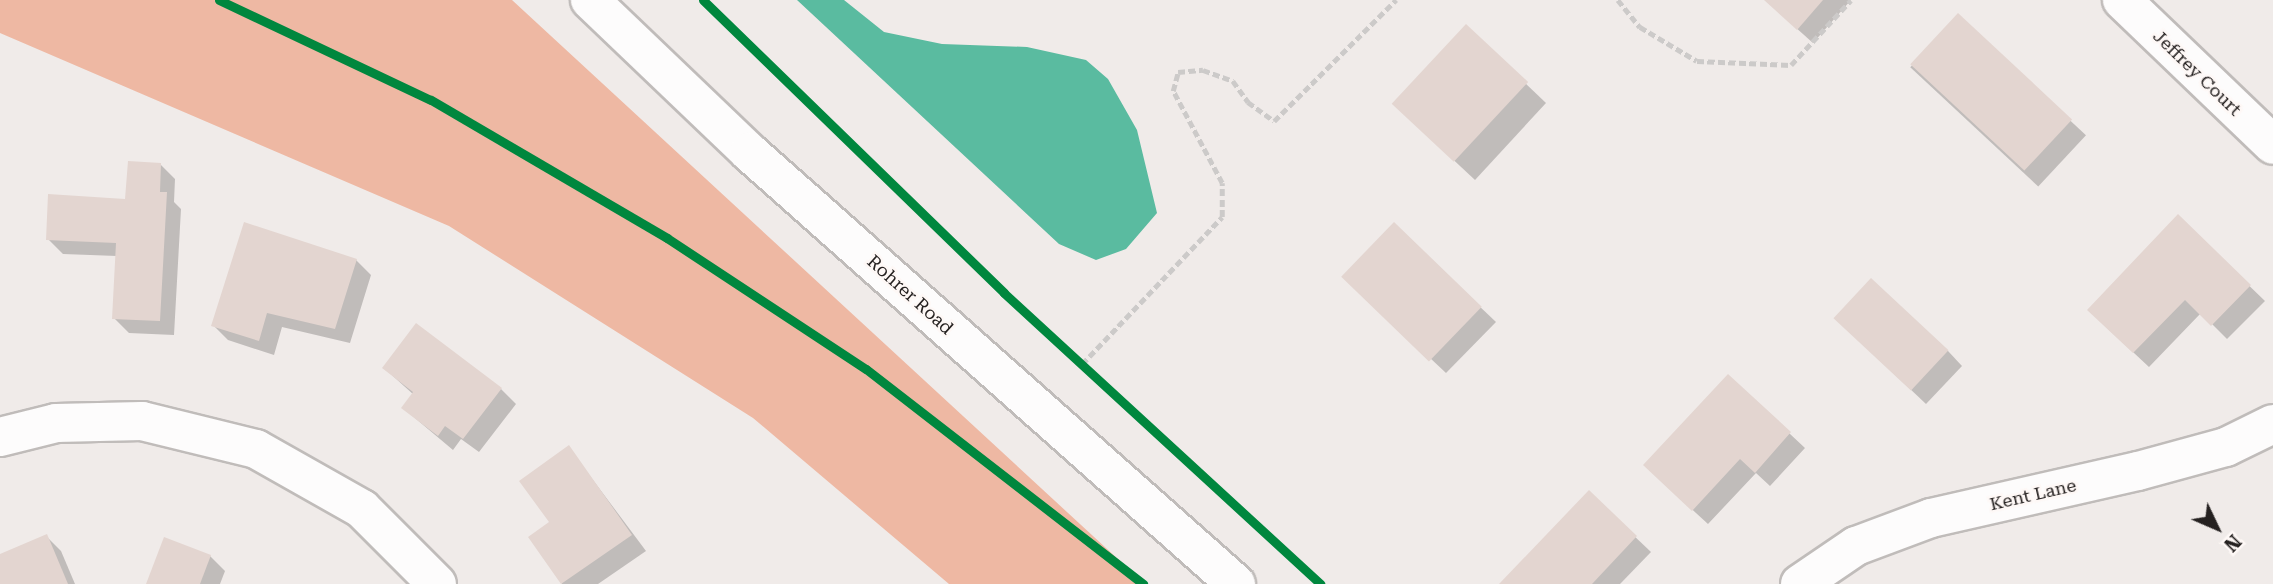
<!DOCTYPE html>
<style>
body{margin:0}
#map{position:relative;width:2273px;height:584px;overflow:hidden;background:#f0ebe9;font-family:"Roboto Serif",serif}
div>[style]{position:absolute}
.forest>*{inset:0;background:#eeb8a3}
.water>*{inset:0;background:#5abba0}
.shadow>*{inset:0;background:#0003;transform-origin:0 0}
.building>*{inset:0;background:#e3d5d0;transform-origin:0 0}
.path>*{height:4.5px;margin-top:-2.25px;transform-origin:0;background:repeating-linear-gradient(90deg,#cccac9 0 7px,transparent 0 10.5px)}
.roads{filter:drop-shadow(2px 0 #c0bcba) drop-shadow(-2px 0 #c0bcba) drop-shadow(0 2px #c0bcba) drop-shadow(0 -2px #c0bcba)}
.minor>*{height:38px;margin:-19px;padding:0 19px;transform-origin:19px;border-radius:19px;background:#fdfcfc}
.cycleway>*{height:9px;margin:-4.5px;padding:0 4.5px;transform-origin:4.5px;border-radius:4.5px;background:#00873e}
span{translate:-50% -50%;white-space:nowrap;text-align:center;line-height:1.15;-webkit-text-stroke:5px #fef8f6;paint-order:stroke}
.street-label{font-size:18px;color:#252120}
.north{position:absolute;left:2182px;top:493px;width:70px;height:70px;-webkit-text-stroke:5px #fef8f6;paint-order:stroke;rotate:134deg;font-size:19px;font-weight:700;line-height:28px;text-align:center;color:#252120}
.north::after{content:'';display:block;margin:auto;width:24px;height:32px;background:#252120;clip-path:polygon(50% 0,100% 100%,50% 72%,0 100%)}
</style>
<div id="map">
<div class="forest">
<i style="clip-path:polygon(0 0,512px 0,1145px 584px,949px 584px,753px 418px,449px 226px,0 33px)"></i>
</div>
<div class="water">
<i style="clip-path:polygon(797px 0,844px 0,884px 32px,942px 44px,1027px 47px,1086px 60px,1108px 79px,1137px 130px,1157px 213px,1126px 249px,1096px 260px,1059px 244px)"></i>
</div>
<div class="shadow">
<i style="clip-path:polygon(1765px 0,1851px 0,1813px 43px)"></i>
<i style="left:1958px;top:16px;width:175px;height:70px;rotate:43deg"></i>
<i style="clip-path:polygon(1466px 27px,1546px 103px,1475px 180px,1414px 123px)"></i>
<i style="clip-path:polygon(160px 164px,175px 179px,174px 202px,181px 209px,174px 335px,129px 333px,114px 318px,117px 256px,63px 254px,48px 239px,127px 200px)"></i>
<i style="clip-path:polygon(2178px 217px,2265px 301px,2227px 339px,2201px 313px,2149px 367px,2104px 325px)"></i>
<i style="clip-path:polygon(1394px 225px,1496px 322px,1446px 373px,1359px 291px)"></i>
<i style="clip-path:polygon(356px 260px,371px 275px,350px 343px,282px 327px,274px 355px,228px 340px,213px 325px)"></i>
<i style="clip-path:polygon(1851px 333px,1948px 351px,1962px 366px,1926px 404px)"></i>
<i style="clip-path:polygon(384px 368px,501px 389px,516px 404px,479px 452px,461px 439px,453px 450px,403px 408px,414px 395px)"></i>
<i style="clip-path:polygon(1728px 376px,1805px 448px,1770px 486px,1756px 473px,1708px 524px,1660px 480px)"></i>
<i style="clip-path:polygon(569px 448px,646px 551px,598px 584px,562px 584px,530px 538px,551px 523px)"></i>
<i style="clip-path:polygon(1589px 493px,1651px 552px,1620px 584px,1502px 584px)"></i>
<i style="clip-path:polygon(46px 536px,61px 551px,75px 584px,0 584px,0 556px)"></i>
<i style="clip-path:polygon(210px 556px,225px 571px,220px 584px,147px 584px)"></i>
</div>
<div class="building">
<i style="clip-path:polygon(1764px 0,1823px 0,1797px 30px)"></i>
<i style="left:1958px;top:13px;width:156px;height:70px;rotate:43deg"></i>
<i style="left:1466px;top:24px;width:85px;height:109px;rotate:43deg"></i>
<i style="clip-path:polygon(128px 161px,161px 163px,160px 192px,167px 192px,160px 321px,112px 319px,116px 243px,46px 240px,48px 194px,125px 199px)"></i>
<i style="clip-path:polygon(2178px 214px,2251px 285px,2211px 326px,2185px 300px,2133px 353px,2087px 310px)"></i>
<i style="clip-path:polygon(244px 222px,357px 259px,335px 329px,267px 313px,259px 341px,211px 326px)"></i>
<i style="left:1394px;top:222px;width:122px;height:76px;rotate:44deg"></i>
<i style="left:1871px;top:278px;width:106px;height:55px;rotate:43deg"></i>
<i style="clip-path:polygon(416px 323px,502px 388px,463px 439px,445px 426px,438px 436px,401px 408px,413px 392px,382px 368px)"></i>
<i style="clip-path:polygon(1728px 374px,1791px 432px,1755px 473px,1740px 459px,1692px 511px,1643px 465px)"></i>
<i style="clip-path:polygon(569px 445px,632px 535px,561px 584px,528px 537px,549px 522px,519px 481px)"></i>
<i style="clip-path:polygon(1589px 490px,1637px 536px,1592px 584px,1499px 584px)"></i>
<i style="clip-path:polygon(47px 534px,68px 584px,0 584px,0 554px)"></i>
<i style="clip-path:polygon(164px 537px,211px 555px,200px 584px,146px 584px)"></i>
</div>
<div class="path">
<i style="left:1618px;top:0;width:35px;rotate:51deg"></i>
<i style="left:1640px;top:27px;width:66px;rotate:30.8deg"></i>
<i style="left:1697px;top:61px;width:94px;rotate:2.4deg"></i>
<i style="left:1791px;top:65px;width:88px;rotate:-47.3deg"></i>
<i style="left:1082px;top:364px;width:203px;rotate:-46.4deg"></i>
<i style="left:1222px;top:217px;width:34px;rotate:-90deg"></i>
<i style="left:1222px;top:183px;width:104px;rotate:-118deg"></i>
<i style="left:1173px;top:91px;width:20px;rotate:-75deg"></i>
<i style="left:1178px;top:72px;width:25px;rotate:-5deg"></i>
<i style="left:1203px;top:70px;width:32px;rotate:20deg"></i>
<i style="left:1233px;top:81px;width:26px;rotate:54deg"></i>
<i style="left:1248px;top:102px;width:32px;rotate:36deg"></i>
<i style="left:1274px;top:121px;width:172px;rotate:-44.8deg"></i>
</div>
<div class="roads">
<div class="minor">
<i style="left:590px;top:0;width:220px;rotate:43.7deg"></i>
<i style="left:749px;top:152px;width:651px;rotate:41.58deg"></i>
<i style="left:2122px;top:0;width:209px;rotate:43.8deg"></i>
<i style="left:0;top:437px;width:58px;rotate:-14deg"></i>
<i style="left:56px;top:423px;width:86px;rotate:-1.3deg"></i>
<i style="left:142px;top:421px;width:117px;rotate:13.8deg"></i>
<i style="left:256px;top:449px;width:122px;rotate:29.5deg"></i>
<i style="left:362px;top:509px;width:106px;rotate:45deg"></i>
<i style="left:1800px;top:584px;width:68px;rotate:-34.2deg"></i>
<i style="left:1856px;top:546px;width:80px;rotate:-20.5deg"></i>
<i style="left:1931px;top:518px;width:212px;rotate:-12.8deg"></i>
<i style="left:2138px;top:471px;width:91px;rotate:-15.3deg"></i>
<i style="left:2226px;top:447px;width:52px;rotate:-26.1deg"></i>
</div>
</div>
<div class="cycleway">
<i style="left:219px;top:0;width:234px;rotate:25.3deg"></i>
<i style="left:431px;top:100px;width:273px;rotate:30.3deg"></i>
<i style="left:667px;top:238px;width:238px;rotate:33.4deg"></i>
<i style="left:866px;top:369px;width:351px;rotate:37.8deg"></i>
<i style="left:703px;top:0;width:420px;rotate:44.2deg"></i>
<i style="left:1004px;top:293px;width:430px;rotate:42.6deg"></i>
</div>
<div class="street-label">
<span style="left:2197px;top:73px;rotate:44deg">Jeffrey Court</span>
<span style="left:910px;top:295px;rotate:42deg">Rohrer Road</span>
<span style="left:2033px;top:495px;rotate:-13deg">Kent Lane</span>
</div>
<div class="north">N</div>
</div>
